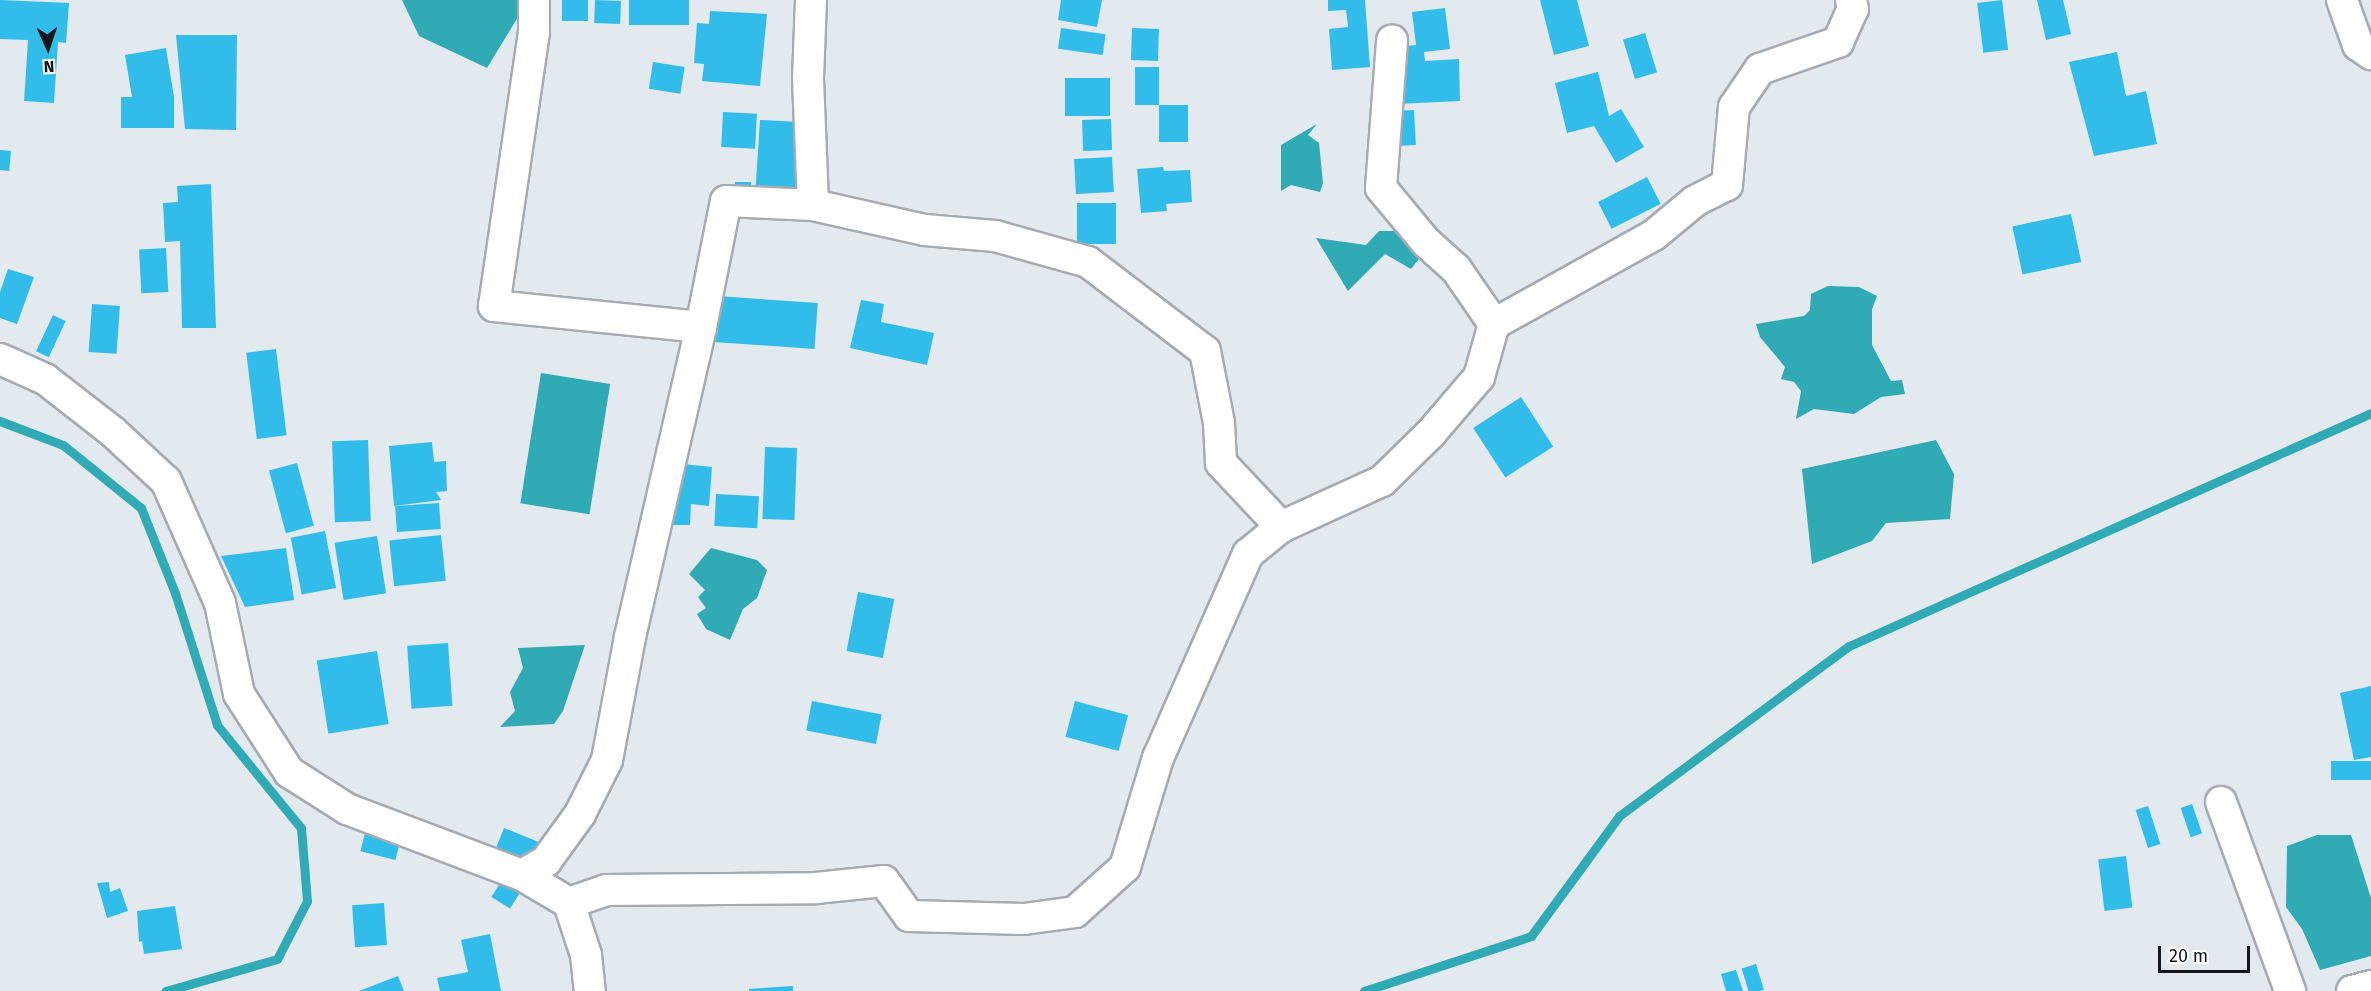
<!DOCTYPE html>
<style>
body{margin:0}
#map{position:relative;width:2371px;height:991px;overflow:hidden;background:#e2e9ef;font-family:"Fira Sans",sans-serif}
div>[style]{position:absolute}
.water>*{inset:0;background:#30aab5;transform-origin:0 0}
.stream>*{height:9px;margin:-4.5px;padding:0 4.5px;transform-origin:4.5px;border-radius:4.5px;background:#30aab5}
.building>*{inset:0;background:#32bce9;transform-origin:0 0}
.roads{filter:drop-shadow(2px 0 #a5abb1) drop-shadow(-2px 0 #a5abb1) drop-shadow(0 2px #a5abb1) drop-shadow(0 -2px #a5abb1)}
.street>*{height:30px;margin:-15px;padding:0 15px;transform-origin:15px;border-radius:15px;background:#fff}
span{translate:-50% -50%;white-space:nowrap;text-align:center;line-height:1.15;-webkit-text-stroke:5px #fff;paint-order:stroke}
.north{position:absolute;left:18px;top:18px;width:60px;height:60px;-webkit-text-stroke:4px #fff;paint-order:stroke;rotate:177deg;font-size:16px;font-weight:700;line-height:24px;text-align:center;color:#141619}
.north::after{content:'';display:block;margin:auto;width:21px;height:27px;background:#141619;clip-path:polygon(50% 0,100% 100%,50% 72%,0 100%)}
.scale{position:absolute;left:2158px;top:946px;width:92px;height:27px;box-sizing:border-box;border:3px solid #141619;border-top:0;padding-left:8px;font-size:18px;line-height:21px;white-space:nowrap;color:#141619;-webkit-text-stroke:4px #fff;paint-order:stroke}
</style>
<div id="map">
<div class="water">
<i style="clip-path:polygon(402px 0,517px 0,518px 17px,487px 68px,419px 36px)"></i>
<i style="clip-path:polygon(1317px 124px,1308px 135px,1319px 143px,1323px 183px,1320px 192px,1291px 185px,1281px 191px,1281px 145px)"></i>
<i style="clip-path:polygon(1379px 231px,1399px 231px,1422px 255px,1411px 269px,1385px 254px,1348px 291px,1316px 238px,1366px 245px)"></i>
<i style="clip-path:polygon(1828px 286px,1859px 287px,1877px 296px,1872px 309px,1872px 345px,1891px 381px,1902px 380px,1905px 394px,1881px 397px,1854px 414px,1814px 409px,1796px 419px,1801px 391px,1794px 382px,1781px 379px,1785px 367px,1760px 337px,1756px 324px,1804px 316px,1810px 310px,1811px 294px)"></i>
<i style="left:541px;top:373px;width:70px;height:132px;rotate:9deg"></i>
<i style="clip-path:polygon(1936px 440px,1954px 474px,1950px 519px,1886px 523px,1872px 541px,1812px 564px,1802px 469px)"></i>
<i style="clip-path:polygon(711px 548px,757px 560px,767px 570px,757px 598px,743px 609px,730px 640px,706px 629px,697px 614px,706px 608px,698px 597px,705px 590px,689px 574px)"></i>
<i style="clip-path:polygon(585px 645px,563px 711px,554px 724px,500px 727px,515px 711px,510px 692px,523px 668px,518px 648px)"></i>
<i style="clip-path:polygon(2317px 835px,2351px 835px,2371px 898px,2371px 956px,2320px 970px,2302px 929px,2286px 907px,2287px 846px)"></i>
</div>
<div class="stream">
<i style="left:0;top:421px;width:67px;rotate:20.9deg"></i>
<i style="left:63px;top:445px;width:100px;rotate:38.9deg"></i>
<i style="left:141px;top:508px;width:92px;rotate:68.2deg"></i>
<i style="left:175px;top:593px;width:139px;rotate:72.3deg"></i>
<i style="left:217px;top:725px;width:133px;rotate:50.8deg"></i>
<i style="left:301px;top:828px;width:73px;rotate:85.3deg"></i>
<i style="left:307px;top:901px;width:65px;rotate:117.3deg"></i>
<i style="left:277px;top:959px;width:116px;rotate:163.9deg"></i>
<i style="left:1364px;top:991px;width:176px;rotate:-18.2deg"></i>
<i style="left:1531px;top:936px;width:149px;rotate:-53.7deg"></i>
<i style="left:1619px;top:816px;width:286px;rotate:-36.5deg"></i>
<i style="left:1849px;top:646px;width:572px;rotate:-24.05deg"></i>
</div>
<div class="building">
<i style="clip-path:polygon(0 0,69px 3px,66px 43px,58px 42px,54px 103px,24px 101px,28px 40px,0 39px)"></i>
<i style="left:562px;top:0;width:26px;height:21px"></i>
<i style="left:595px;top:0;width:26px;height:23px;rotate:2deg"></i>
<i style="left:629px;top:0;width:60px;height:25px"></i>
<i style="clip-path:polygon(1061px 0,1102px 0,1097px 27px,1058px 20px)"></i>
<i style="clip-path:polygon(1328px 0,1365px 0,1370px 67px,1332px 70px,1329px 29px,1348px 27px,1346px 10px,1328px 11px)"></i>
<i style="clip-path:polygon(1540px 0,1577px 0,1589px 46px,1554px 55px)"></i>
<i style="left:2002px;top:0;width:50px;height:25px;rotate:83deg"></i>
<i style="clip-path:polygon(2037px 0,2063px 0,2071px 34px,2046px 40px)"></i>
<i style="clip-path:polygon(1445px 8px,1450px 49px,1424px 52px,1425px 61px,1459px 59px,1460px 101px,1396px 104px,1394px 62px,1408px 62px,1406px 46px,1416px 45px,1412px 12px)"></i>
<i style="clip-path:polygon(710px 11px,767px 14px,760px 86px,702px 81px,704px 64px,694px 63px,697px 23px,709px 24px)"></i>
<i style="left:1061px;top:28px;width:45px;height:21px;rotate:8deg"></i>
<i style="left:1159px;top:29px;width:32px;height:27px;rotate:92deg"></i>
<i style="left:1645px;top:33px;width:41px;height:23px;rotate:73deg"></i>
<i style="clip-path:polygon(176px 35px,237px 35px,236px 130px,185px 129px)"></i>
<i style="clip-path:polygon(166px 48px,174px 97px,174px 128px,121px 128px,121px 97px,132px 97px,125px 55px)"></i>
<i style="clip-path:polygon(2117px 52px,2126px 96px,2146px 91px,2157px 144px,2094px 156px,2069px 62px)"></i>
<i style="left:653px;top:62px;width:32px;height:27px;rotate:9deg"></i>
<i style="left:1135px;top:67px;width:24px;height:38px"></i>
<i style="clip-path:polygon(1598px 72px,1609px 116px,1621px 109px,1644px 147px,1616px 163px,1594px 126px,1567px 133px,1555px 83px)"></i>
<i style="left:1065px;top:78px;width:45px;height:38px"></i>
<i style="left:1159px;top:105px;width:29px;height:37px"></i>
<i style="left:1414px;top:110px;width:35px;height:21px;rotate:87deg"></i>
<i style="left:723px;top:112px;width:34px;height:35px;rotate:3deg"></i>
<i style="left:1111px;top:119px;width:31px;height:29px;rotate:88deg"></i>
<i style="clip-path:polygon(760px 120px,800px 122px,803px 197px,755px 197px)"></i>
<i style="left:0;top:150px;width:11px;height:20px;rotate:5deg"></i>
<i style="left:1112px;top:157px;width:35px;height:38px;rotate:87deg"></i>
<i style="clip-path:polygon(1163px 167px,1164px 171px,1190px 170px,1192px 202px,1166px 204px,1167px 211px,1141px 213px,1137px 169px)"></i>
<i style="left:1647px;top:177px;width:30px;height:55px;rotate:63deg"></i>
<i style="left:735px;top:182px;width:16px;height:16px"></i>
<i style="clip-path:polygon(211px 184px,216px 328px,182px 328px,180px 241px,165px 242px,163px 203px,178px 202px,177px 186px)"></i>
<i style="left:1077px;top:203px;width:39px;height:41px"></i>
<i style="left:2071px;top:214px;width:49px;height:60px;rotate:78deg"></i>
<i style="left:166px;top:248px;width:44px;height:27px;rotate:87deg"></i>
<i style="clip-path:polygon(8px 269px,34px 277px,17px 324px,0 318px,0 292px)"></i>
<i style="left:717px;top:296px;width:101px;height:46px;rotate:4deg"></i>
<i style="clip-path:polygon(861px 300px,884px 304px,881px 322px,934px 333px,927px 365px,850px 348px)"></i>
<i style="left:92px;top:304px;width:28px;height:48px;rotate:4deg"></i>
<i style="left:53px;top:315px;width:14px;height:40px;rotate:25deg"></i>
<i style="left:276px;top:349px;width:87px;height:30px;rotate:83deg"></i>
<i style="left:1521px;top:397px;width:59px;height:57px;rotate:57deg"></i>
<i style="left:368px;top:440px;width:81px;height:36px;rotate:88deg"></i>
<i style="clip-path:polygon(432px 442px,434px 462px,446px 461px,447px 491px,436px 492px,441px 500px,394px 506px,389px 446px)"></i>
<i style="left:765px;top:447px;width:32px;height:72px;rotate:2deg"></i>
<i style="left:297px;top:463px;width:65px;height:29px;rotate:75deg"></i>
<i style="clip-path:polygon(672px 463px,712px 467px,709px 506px,691px 504px,690px 525px,667px 525px)"></i>
<i style="left:716px;top:494px;width:43px;height:32px;rotate:3deg"></i>
<i style="left:439px;top:503px;width:26px;height:44px;rotate:86deg"></i>
<i style="left:325px;top:531px;width:58px;height:35px;rotate:79deg"></i>
<i style="left:441px;top:535px;width:46px;height:52px;rotate:84deg"></i>
<i style="left:377px;top:536px;width:58px;height:43px;rotate:81deg"></i>
<i style="clip-path:polygon(286px 548px,294px 600px,245px 607px,221px 556px)"></i>
<i style="left:858px;top:592px;width:37px;height:60px;rotate:11deg"></i>
<i style="left:448px;top:643px;width:63px;height:41px;rotate:86deg"></i>
<i style="left:377px;top:651px;width:74px;height:61px;rotate:81deg"></i>
<i style="clip-path:polygon(2371px 686px,2371px 757px,2354px 760px,2340px 693px)"></i>
<i style="left:812px;top:701px;width:71px;height:30px;rotate:11deg"></i>
<i style="left:1075px;top:701px;width:55px;height:37px;rotate:15deg"></i>
<i style="left:2371px;top:761px;width:19px;height:40px;rotate:90deg"></i>
<i style="left:2192px;top:804px;width:31px;height:12px;rotate:71deg"></i>
<i style="left:2148px;top:806px;width:40px;height:13px;rotate:72deg"></i>
<i style="left:504px;top:828px;width:42px;height:22px;rotate:22deg"></i>
<i style="left:366px;top:829px;width:36px;height:23px;rotate:14deg"></i>
<i style="left:2126px;top:856px;width:52px;height:28px;rotate:83deg"></i>
<i style="left:502px;top:880px;width:22px;height:20px;rotate:32deg"></i>
<i style="clip-path:polygon(109px 882px,110px 892px,120px 888px,128px 911px,107px 918px,97px 883px)"></i>
<i style="left:384px;top:903px;width:42px;height:32px;rotate:86deg"></i>
<i style="clip-path:polygon(175px 906px,182px 949px,144px 954px,142px 941px,139px 942px,137px 911px)"></i>
<i style="clip-path:polygon(490px 934px,501px 991px,440px 991px,437px 978px,468px 972px,461px 940px)"></i>
<i style="left:1756px;top:964px;width:27px;height:15px;rotate:73deg"></i>
<i style="clip-path:polygon(1736px 970px,1743px 991px,1726px 991px,1721px 974px)"></i>
<i style="clip-path:polygon(398px 976px,404px 991px,359px 991px)"></i>
<i style="clip-path:polygon(793px 986px,793px 991px,749px 991px,749px 989px)"></i>
</div>
<div class="roads">
<div class="street">
<i style="left:534px;top:0;width:32px;rotate:90deg"></i>
<i style="left:534px;top:32px;width:277px;rotate:98.3deg"></i>
<i style="left:494px;top:306px;width:208px;rotate:5.8deg"></i>
<i style="left:701px;top:327px;width:128px;rotate:-78.8deg"></i>
<i style="left:726px;top:201px;width:87px;rotate:2.6deg"></i>
<i style="left:813px;top:205px;width:115px;rotate:12.6deg"></i>
<i style="left:925px;top:230px;width:70px;rotate:4.9deg"></i>
<i style="left:995px;top:236px;width:97px;rotate:15.6deg"></i>
<i style="left:1088px;top:262px;width:147px;rotate:37.3deg"></i>
<i style="left:1205px;top:351px;width:73px;rotate:79deg"></i>
<i style="left:1219px;top:423px;width:40px;rotate:87.1deg"></i>
<i style="left:1221px;top:463px;width:88px;rotate:46.8deg"></i>
<i style="left:811px;top:0;width:79px;rotate:92.2deg"></i>
<i style="left:808px;top:79px;width:126px;rotate:87.7deg"></i>
<i style="left:2342px;top:0;width:48px;rotate:70.4deg"></i>
<i style="left:2358px;top:45px;width:16px;rotate:35deg"></i>
<i style="left:1494px;top:324px;width:183px;rotate:-29.1deg"></i>
<i style="left:1654px;top:235px;width:53px;rotate:-39.7deg"></i>
<i style="left:1695px;top:201px;width:36px;rotate:-27deg"></i>
<i style="left:1727px;top:185px;width:78px;rotate:-84.9deg"></i>
<i style="left:1734px;top:107px;width:46px;rotate:-55.6deg"></i>
<i style="left:1760px;top:69px;width:83px;rotate:-19.1deg"></i>
<i style="left:1838px;top:42px;width:36px;rotate:-66deg"></i>
<i style="left:1853px;top:9px;width:9px;rotate:-103deg"></i>
<i style="left:0;top:359px;width:49px;rotate:24deg"></i>
<i style="left:45px;top:379px;width:86px;rotate:37.9deg"></i>
<i style="left:113px;top:432px;width:72px;rotate:42.8deg"></i>
<i style="left:166px;top:481px;width:133px;rotate:66.1deg"></i>
<i style="left:220px;top:603px;width:93px;rotate:78.2deg"></i>
<i style="left:239px;top:694px;width:93px;rotate:57.3deg"></i>
<i style="left:289px;top:772px;width:69px;rotate:32.5deg"></i>
<i style="left:347px;top:809px;width:187px;rotate:20.7deg"></i>
<i style="left:522px;top:875px;width:55px;rotate:30.8deg"></i>
<i style="left:569px;top:903px;width:55px;rotate:71.9deg"></i>
<i style="left:586px;top:955px;width:36px;rotate:84deg"></i>
<i style="left:2221px;top:802px;width:201px;rotate:69.9deg"></i>
<i style="left:522px;top:875px;width:28px;rotate:-30deg"></i>
<i style="left:546px;top:861px;width:58px;rotate:-54.1deg"></i>
<i style="left:580px;top:814px;width:60px;rotate:-63.4deg"></i>
<i style="left:607px;top:760px;width:125px;rotate:-79.4deg"></i>
<i style="left:630px;top:637px;width:318px;rotate:-77.1deg"></i>
<i style="left:569px;top:903px;width:39px;rotate:-19deg"></i>
<i style="left:606px;top:890px;width:210px;rotate:-0.5deg"></i>
<i style="left:816px;top:888px;width:68px;rotate:-5.9deg"></i>
<i style="left:884px;top:881px;width:43px;rotate:54.5deg"></i>
<i style="left:909px;top:916px;width:115px;rotate:1.5deg"></i>
<i style="left:1024px;top:919px;width:51px;rotate:-7.8deg"></i>
<i style="left:1075px;top:912px;width:67px;rotate:-42deg"></i>
<i style="left:1125px;top:867px;width:114px;rotate:-73.2deg"></i>
<i style="left:1158px;top:758px;width:223px;rotate:-66.2deg"></i>
<i style="left:1248px;top:554px;width:43px;rotate:-39.3deg"></i>
<i style="left:1281px;top:527px;width:111px;rotate:-24.5deg"></i>
<i style="left:1382px;top:481px;width:69px;rotate:-44.4deg"></i>
<i style="left:1431px;top:433px;width:74px;rotate:-49.4deg"></i>
<i style="left:1479px;top:377px;width:55px;rotate:-74.2deg"></i>
<i style="left:1494px;top:324px;width:67px;rotate:-124.6deg"></i>
<i style="left:1456px;top:269px;width:40px;rotate:-138deg"></i>
<i style="left:1426px;top:242px;width:70px;rotate:-129.8deg"></i>
<i style="left:1381px;top:188px;width:148px;rotate:-85.7deg"></i>
<i style="left:2352px;top:991px;width:20px;rotate:-15deg"></i>
</div>
</div>
<div class="north">N</div>
<div class="scale">20 m</div>
</div>
